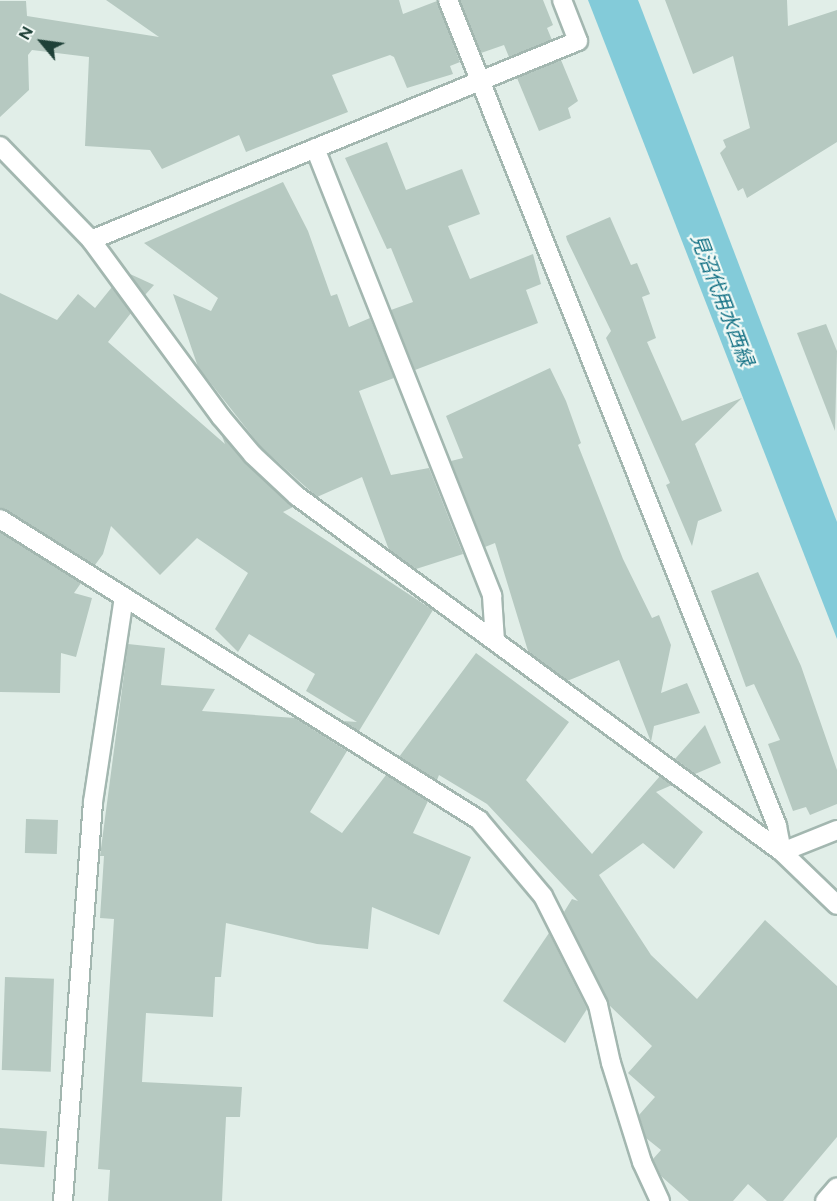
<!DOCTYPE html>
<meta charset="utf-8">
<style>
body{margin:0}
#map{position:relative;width:837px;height:1201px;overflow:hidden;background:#e1eee8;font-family:Figtree,"Noto Sans JP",sans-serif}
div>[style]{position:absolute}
.water>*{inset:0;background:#83cbd9}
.building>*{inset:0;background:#b6c9c1;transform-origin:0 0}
.roads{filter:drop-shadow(2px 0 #a3b7b0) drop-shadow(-2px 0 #a3b7b0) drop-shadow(0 2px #a3b7b0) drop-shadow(0 -2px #a3b7b0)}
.street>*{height:18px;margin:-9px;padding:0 9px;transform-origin:9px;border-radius:9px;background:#fff}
span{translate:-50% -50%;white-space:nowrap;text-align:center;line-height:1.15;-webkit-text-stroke:4.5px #f2faf6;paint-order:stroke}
.water-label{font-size:20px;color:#127084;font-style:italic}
.north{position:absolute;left:12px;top:12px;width:60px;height:60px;-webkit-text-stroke:4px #f2faf6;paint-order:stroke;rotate:299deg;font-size:16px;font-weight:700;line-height:24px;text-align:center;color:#1f4138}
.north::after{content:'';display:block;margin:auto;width:21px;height:27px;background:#1f4138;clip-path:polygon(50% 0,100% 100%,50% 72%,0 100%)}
</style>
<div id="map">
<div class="water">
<i style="clip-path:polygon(588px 0,638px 0,640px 5px,837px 522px,837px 639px)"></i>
</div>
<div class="building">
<i style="clip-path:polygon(106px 0,399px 0,403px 14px,437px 1px,460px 62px,450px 66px,453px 74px,407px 88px,394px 57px,390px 55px,332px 75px,348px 112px,246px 152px,239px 135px,162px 169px,150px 150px,85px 146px,89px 57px,32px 50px,28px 55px,29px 90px,0 117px,0 1px,26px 1px,27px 16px,159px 37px)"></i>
<i style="clip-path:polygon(460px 0,543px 0,553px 25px,547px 28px,552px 40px,509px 57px,504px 45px,481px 53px)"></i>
<i style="clip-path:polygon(665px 0,787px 0,788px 26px,837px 10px,837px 142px,747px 198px,743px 188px,738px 191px,720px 153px,726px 147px,723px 140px,750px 128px,733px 56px,693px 74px)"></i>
<i style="clip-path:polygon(561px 60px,578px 101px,568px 108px,571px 118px,539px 131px,517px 78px)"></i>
<i style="clip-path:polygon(387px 142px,406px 190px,462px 169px,480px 214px,448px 226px,470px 279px,533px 254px,541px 284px,526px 290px,538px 323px,415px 370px,391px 310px,413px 302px,391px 248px,387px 249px,345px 158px)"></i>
<i style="clip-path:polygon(283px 182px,308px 231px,331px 296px,337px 294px,349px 327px,370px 318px,394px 378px,359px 391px,391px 475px,429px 468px,463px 554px,416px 569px,389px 550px,362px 477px,317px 497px,261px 447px,198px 367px,173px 294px,211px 311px,218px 298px,144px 243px)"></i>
<i style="clip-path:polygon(610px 217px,631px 265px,637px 263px,650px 294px,642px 297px,656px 338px,647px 342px,682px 421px,742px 398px,695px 444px,722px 511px,698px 521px,692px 546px,666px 485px,670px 483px,606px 338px,611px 331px,567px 240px,566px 236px)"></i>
<i style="clip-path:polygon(130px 274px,154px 285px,145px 295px)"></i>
<i style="clip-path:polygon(112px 287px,131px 313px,108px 342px,225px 444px,222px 436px,293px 507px,283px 512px,433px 610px,359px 731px,343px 721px,357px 722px,306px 691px,315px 674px,249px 634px,238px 652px,215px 629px,248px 573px,197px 538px,160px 575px,111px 526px,103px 554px,95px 565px,0 508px,0 293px,57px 320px,78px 294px,95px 308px)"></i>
<i style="clip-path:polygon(826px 324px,837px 351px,835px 431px,797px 333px)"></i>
<i style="clip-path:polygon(550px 368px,566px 401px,581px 443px,578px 445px,623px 559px,652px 618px,659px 615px,671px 645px,661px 693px,687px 683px,700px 713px,654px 726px,651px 742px,619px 660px,567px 681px,528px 651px,495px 543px,485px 547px,451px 461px,463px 458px,446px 416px)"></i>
<i style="clip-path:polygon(0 532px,81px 583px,74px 593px,92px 598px,76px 657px,61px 653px,60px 693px,0 692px)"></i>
<i style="clip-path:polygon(758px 572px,801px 666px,837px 770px,837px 804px,810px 815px,806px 807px,793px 811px,768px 744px,780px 740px,754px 684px,746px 687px,711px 591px)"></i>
<i style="clip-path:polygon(128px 644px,165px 648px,161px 685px,215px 689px,202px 711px,295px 718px,347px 751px,310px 812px,342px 833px,386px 775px,428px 801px,413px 833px,471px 857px,439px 935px,372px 907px,368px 949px,317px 944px,226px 923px,221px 977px,215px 977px,213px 1017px,146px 1013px,142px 1082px,242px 1087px,240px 1117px,226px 1117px,222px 1201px,108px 1201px,110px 1170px,98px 1169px,114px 919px,100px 918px,104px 856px,100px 856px)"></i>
<i style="clip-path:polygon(476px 653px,569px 722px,526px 780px,592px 854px,660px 776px,672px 785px,656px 792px,703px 832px,674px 869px,643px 843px,599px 875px,651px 955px,697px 999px,765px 920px,837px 986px,837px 1137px,783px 1201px,767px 1201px,748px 1184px,733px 1201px,689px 1201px,661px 1176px,653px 1159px,661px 1150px,646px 1138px,639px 1115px,655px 1097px,628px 1073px,652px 1046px,610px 1006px,564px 912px,572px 899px,578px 901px,487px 804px,439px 775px,437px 780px,399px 757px)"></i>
<i style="clip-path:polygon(705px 725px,721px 763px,695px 774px,675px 759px)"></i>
<i style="left:26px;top:819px;width:32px;height:34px;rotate:2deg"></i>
<i style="clip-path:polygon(549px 933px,587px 1009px,565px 1043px,503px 1001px)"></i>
<i style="left:5px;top:977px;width:49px;height:93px;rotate:2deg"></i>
<i style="left:0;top:1128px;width:47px;height:36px;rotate:4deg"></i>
</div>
<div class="roads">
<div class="street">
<i style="left:448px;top:0;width:889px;rotate:68.28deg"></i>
<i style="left:777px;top:826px;width:26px;rotate:79deg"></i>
<i style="left:0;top:146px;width:131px;rotate:45.9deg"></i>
<i style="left:91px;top:240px;width:220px;rotate:53.7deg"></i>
<i style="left:221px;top:417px;width:50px;rotate:49.9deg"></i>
<i style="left:253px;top:455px;width:60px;rotate:43deg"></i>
<i style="left:297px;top:496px;width:602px;rotate:36.28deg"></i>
<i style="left:782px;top:852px;width:76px;rotate:43.9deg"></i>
<i style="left:315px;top:148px;width:482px;rotate:68.4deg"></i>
<i style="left:492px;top:596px;width:45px;rotate:86.2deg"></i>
<i style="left:91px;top:240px;width:526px;rotate:-22.23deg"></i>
<i style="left:578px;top:41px;width:44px;rotate:-111.3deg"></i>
<i style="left:0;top:519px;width:566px;rotate:32.14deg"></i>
<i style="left:479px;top:820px;width:99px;rotate:49.9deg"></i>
<i style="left:543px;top:896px;width:122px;rotate:63.2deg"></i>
<i style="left:598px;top:1005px;width:59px;rotate:77.4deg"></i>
<i style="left:611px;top:1063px;width:104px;rotate:72.6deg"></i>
<i style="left:642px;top:1162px;width:43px;rotate:65.2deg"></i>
<i style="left:782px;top:852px;width:59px;rotate:-21.8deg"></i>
<i style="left:63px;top:1201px;width:400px;rotate:-85.7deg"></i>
<i style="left:93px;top:802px;width:206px;rotate:-81.4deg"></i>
<i style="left:825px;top:1201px;width:18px;rotate:-49deg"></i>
</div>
</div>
<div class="water-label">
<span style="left:722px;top:300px;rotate:69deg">見沼代用水西緑</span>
</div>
<div class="north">N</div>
</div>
